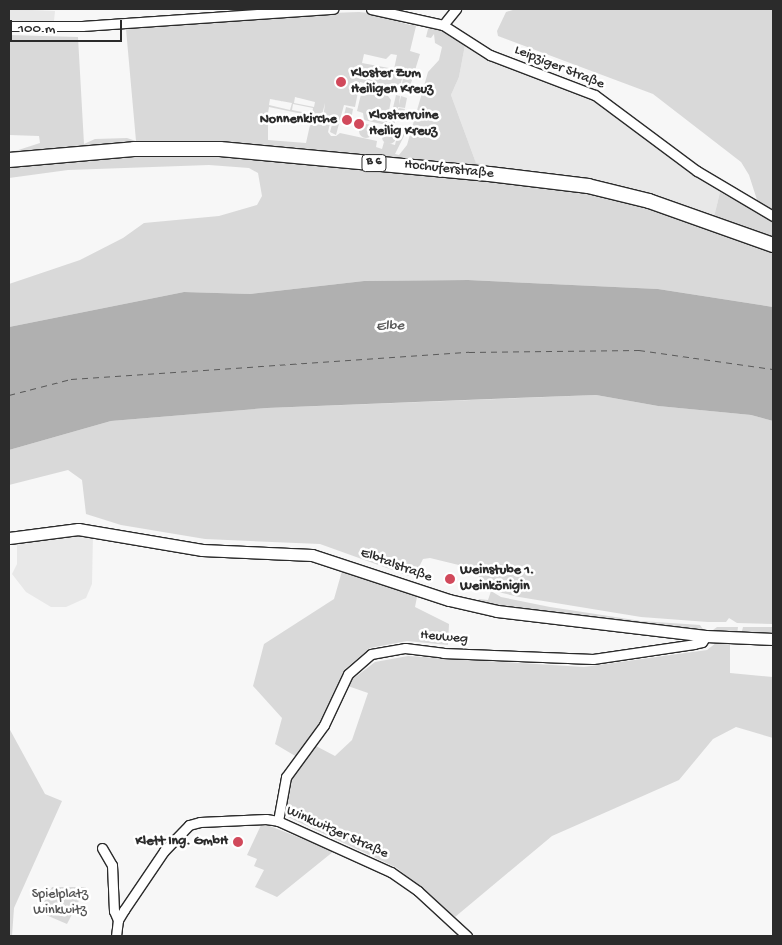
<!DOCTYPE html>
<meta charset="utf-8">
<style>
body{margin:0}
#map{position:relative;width:782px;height:945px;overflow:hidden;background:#f7f7f7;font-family:"Gochi Hand",sans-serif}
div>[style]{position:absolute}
.built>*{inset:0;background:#e8e8e8}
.green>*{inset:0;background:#d9d9d9}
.round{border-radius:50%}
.water>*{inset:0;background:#b0b0b0}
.ferry>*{height:1px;margin-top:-0.5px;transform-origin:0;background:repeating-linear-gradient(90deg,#5a5a5a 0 6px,transparent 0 11px)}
.roads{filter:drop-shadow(1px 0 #2b2b2b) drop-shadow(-1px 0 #2b2b2b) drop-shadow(0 1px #2b2b2b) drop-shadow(0 -1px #2b2b2b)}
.minor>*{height:9px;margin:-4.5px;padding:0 4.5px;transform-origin:4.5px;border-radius:4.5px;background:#fff}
.tertiary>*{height:11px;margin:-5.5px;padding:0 5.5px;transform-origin:5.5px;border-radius:5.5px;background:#fff}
.primary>*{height:14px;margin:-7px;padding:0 7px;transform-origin:7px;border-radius:7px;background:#fff}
.dots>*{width:14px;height:14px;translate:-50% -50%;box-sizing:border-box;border:2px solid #fff;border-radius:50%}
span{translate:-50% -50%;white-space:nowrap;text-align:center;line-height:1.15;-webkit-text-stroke:5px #fff;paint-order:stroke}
.shield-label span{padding:1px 4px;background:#fff;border:1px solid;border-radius:4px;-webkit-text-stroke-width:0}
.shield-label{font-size:12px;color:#2b2b2b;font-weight:700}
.street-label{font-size:14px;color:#2b2b2b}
.poi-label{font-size:14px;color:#2b2b2b;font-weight:700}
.left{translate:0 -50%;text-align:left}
.right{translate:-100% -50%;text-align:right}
.park-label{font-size:14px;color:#565656}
.water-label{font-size:15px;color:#5a5a5a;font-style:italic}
.frame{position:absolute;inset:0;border:10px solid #2b2b2b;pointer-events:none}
.scale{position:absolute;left:10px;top:20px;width:112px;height:22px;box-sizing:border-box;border:2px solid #2b2b2b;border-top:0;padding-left:6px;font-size:15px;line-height:18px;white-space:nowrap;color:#2b2b2b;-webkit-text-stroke:4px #fff;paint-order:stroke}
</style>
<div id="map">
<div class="built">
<i style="clip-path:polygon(9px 9px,55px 11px,54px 21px,9px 23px)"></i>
<i style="clip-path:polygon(465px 45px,493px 61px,595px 98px,720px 192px,714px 217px,598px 181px,476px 163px,451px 95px,459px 77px)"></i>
<i style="clip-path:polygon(65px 533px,93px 535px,92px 584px,86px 598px,66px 607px,51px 607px,26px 592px,12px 574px,17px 564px,17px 543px)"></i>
</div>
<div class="green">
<i style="clip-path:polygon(516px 9px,773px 9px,773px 212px,758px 203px,749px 175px,741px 162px,653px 94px,498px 36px,497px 31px,506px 12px)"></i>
<i style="clip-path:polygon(evenodd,359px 12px,397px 16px,396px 21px,410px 25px,412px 20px,417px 22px,410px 51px,420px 54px,408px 93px,401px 89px,404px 73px,399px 88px,394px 91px,360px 82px,355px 107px,344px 105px,336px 135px,330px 132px,333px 121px,327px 123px,323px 119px,325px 103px,321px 119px,326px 124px,330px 123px,328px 132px,331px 136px,336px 136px,340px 133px,377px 141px,376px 147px,382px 149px,384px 142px,395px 145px,398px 132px,405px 134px,395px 154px,399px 155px,407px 145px,428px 72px,439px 60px,442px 47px,435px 43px,434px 34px,431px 38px,426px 37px,429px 25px,440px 28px,465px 45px,459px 77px,451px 95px,476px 163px,598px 181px,773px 248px,773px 307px,658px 289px,468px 280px,364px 281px,250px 294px,184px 292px,9px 327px,9px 284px,80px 260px,123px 238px,144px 223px,219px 216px,257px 205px,262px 196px,258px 173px,249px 168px,209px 165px,68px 170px,9px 178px,9px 153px,40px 143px,39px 136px,9px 135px,9px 35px,78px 37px,84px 144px,95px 139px,127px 138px,136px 141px,126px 29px,275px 15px,359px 12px,364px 54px,386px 59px,391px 54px,397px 55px,394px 69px,362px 63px,364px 54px,359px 12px,295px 97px,315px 102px,314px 107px,294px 103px,295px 97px,359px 12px,270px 99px,292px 103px,290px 110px,269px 105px,270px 99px,359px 12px,293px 104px,313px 108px,312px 114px,292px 110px,293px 104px,359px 12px,269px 107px,312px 116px,311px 123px,271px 115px,268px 113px,269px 107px,359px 12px,268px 116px,310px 125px,306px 143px,268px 140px,268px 116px)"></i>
<i style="clip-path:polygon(370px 88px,385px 92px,391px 100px,388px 116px,384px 116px,388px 117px,386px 125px,364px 120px,363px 113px,357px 111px,361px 94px)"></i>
<i style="clip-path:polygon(396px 95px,400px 96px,399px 105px,401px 96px,407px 98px,405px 108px,398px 107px,397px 111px,399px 108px,405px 109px,403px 114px,397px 113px,393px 129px,389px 125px)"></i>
<i style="clip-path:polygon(346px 107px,353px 109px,350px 125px,342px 124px)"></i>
<i class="round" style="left:359px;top:124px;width:14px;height:14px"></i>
<i class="round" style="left:382px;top:130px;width:14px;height:14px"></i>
<i style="clip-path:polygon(720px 192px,773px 221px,773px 241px,714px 217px)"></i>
<i style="clip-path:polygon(596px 395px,658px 406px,751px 415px,773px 421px,773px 624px,737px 623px,729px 618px,726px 622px,708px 622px,641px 617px,519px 597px,498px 592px,467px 567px,430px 558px,423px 559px,416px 573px,409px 576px,320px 544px,205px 539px,121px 525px,86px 514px,82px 480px,68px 470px,9px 485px,9px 450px,111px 421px,267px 408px)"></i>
<i style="clip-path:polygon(342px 571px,418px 592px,415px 607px,449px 624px,448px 645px,407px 641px,370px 648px,345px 669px,311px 740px,297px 757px,275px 744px,282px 718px,253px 686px,264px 644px,334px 599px)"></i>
<i style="clip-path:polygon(491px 591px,501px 597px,550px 607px,641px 621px,700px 625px,705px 632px,477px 604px,479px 599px,488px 600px)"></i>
<i style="clip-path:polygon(717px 627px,738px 627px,737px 635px,709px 633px)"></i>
<i style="clip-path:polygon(743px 627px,773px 627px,773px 636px,741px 635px)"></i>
<i style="clip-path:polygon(716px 643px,730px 644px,730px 673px,773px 677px,773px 738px,736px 727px,713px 739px,679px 780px,552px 836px,455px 917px,397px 868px,288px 817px,284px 799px,289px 777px,316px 746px,335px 756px,352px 740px,368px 693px,345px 685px,375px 662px,408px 656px,584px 667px,707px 650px)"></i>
<i style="clip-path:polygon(9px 728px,45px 794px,62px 801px,14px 908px,12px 936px,9px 936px)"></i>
<i style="clip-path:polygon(262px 823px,334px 851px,277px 897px,255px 887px,264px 870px,254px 866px,257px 859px,247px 855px)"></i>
<i style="clip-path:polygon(52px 887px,86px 887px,67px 924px,39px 912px)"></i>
</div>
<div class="water">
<i style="clip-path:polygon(468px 280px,658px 289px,773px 307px,773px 421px,751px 415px,658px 406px,596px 395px,465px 400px,267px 408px,111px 421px,9px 450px,9px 327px,184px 292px,250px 294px,364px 281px)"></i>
</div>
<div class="ferry">
<i style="left:9px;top:395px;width:64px;rotate:-14.5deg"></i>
<i style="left:71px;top:379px;width:399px;rotate:-3.9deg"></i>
<i style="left:469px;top:352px;width:170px;rotate:-0.7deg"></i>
<i style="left:639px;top:350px;width:135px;rotate:8.1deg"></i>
</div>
<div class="roads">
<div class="minor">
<i style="left:371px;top:9px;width:74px;rotate:12.5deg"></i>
<i style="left:443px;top:25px;width:56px;rotate:32.6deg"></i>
<i style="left:490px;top:55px;width:112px;rotate:20.9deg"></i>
<i style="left:595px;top:95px;width:127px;rotate:36.7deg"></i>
<i style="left:697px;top:171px;width:88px;rotate:30.6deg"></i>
<i style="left:443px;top:25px;width:21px;rotate:-51deg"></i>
<i style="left:9px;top:26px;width:73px"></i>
<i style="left:82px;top:26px;width:252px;rotate:-3.9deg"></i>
<i style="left:278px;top:821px;width:45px;rotate:-79.7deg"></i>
<i style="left:286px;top:777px;width:64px;rotate:-53.8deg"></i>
<i style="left:324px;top:725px;width:56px;rotate:-64.8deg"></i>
<i style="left:348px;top:674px;width:30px;rotate:-41deg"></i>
<i style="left:371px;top:654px;width:35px;rotate:-10deg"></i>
<i style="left:405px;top:648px;width:38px;rotate:7deg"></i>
<i style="left:443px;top:653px;width:150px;rotate:2.3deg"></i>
<i style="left:593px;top:659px;width:102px;rotate:-8.4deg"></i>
<i style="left:694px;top:644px;width:8px;rotate:-14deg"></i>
<i style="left:702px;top:642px;width:7px;rotate:-56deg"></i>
<i style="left:102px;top:848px;width:20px;rotate:60deg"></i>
<i style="left:112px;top:865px;width:46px;rotate:87.5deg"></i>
<i style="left:114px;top:911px;width:10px;rotate:66deg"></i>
<i style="left:116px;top:936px;width:16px;rotate:-83deg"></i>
<i style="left:118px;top:920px;width:12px;rotate:-59deg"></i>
<i style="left:124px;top:910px;width:71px;rotate:-55.9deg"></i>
<i style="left:164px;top:851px;width:36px;rotate:-46deg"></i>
<i style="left:189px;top:825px;width:11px;rotate:-15deg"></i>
<i style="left:200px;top:822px;width:66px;rotate:-2.6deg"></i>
<i style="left:266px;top:819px;width:12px;rotate:9deg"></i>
<i style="left:278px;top:821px;width:124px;rotate:24.3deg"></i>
<i style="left:391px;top:872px;width:33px;rotate:35deg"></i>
<i style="left:418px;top:891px;width:67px;rotate:42.6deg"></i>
</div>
<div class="tertiary">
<i style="left:9px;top:538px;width:70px;rotate:-7.4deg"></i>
<i style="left:78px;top:529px;width:126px;rotate:9.6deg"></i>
<i style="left:202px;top:550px;width:110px;rotate:2.6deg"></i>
<i style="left:312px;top:555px;width:144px;rotate:18.2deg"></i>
<i style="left:449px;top:600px;width:49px;rotate:12.9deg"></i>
<i style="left:497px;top:611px;width:210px;rotate:6.8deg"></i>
<i style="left:706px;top:636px;width:67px;rotate:2.6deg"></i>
</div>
<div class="primary">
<i style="left:9px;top:160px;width:125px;rotate:-5deg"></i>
<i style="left:134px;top:149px;width:86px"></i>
<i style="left:220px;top:149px;width:270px;rotate:5.3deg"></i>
<i style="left:489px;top:174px;width:100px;rotate:6.9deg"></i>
<i style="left:588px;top:186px;width:63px;rotate:13.8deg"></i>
<i style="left:649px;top:201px;width:132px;rotate:19.5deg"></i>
</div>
</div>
<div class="dots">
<i style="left:341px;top:82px;background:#d1495b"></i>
<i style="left:347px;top:120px;background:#d1495b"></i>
<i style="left:359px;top:124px;background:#d1495b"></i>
<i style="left:450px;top:579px;background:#d1495b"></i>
<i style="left:238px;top:842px;background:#d1495b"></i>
</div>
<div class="shield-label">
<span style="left:374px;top:163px">B 6</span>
</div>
<div class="street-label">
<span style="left:559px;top:68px;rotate:22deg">Leipziger Straße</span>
<span style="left:449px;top:170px;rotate:6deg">Hochuferstraße</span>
<span style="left:396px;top:566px;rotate:20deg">Elbtalstraße</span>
<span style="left:444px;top:638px;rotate:5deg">Heuweg</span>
<span style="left:337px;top:833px;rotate:24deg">Winkwitzer Straße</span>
</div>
<div class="poi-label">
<span class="left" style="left:351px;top:82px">Kloster Zum<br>Heiligen Kreuz</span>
<span class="left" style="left:369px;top:124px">Klosterruine<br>Heilig Kreuz</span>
<span class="right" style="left:337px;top:120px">Nonnenkirche</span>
<span class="left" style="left:460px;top:579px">Weinstube 1.<br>Weinkönigin</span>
<span class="right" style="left:228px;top:842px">Klett Ing. GmbH</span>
</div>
<div class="park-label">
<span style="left:60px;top:903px">Spielplatz<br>Winkwitz</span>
</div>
<div class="water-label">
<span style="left:390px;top:327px;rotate:-2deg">Elbe</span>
</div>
<div class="frame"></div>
<div class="scale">100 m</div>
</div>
